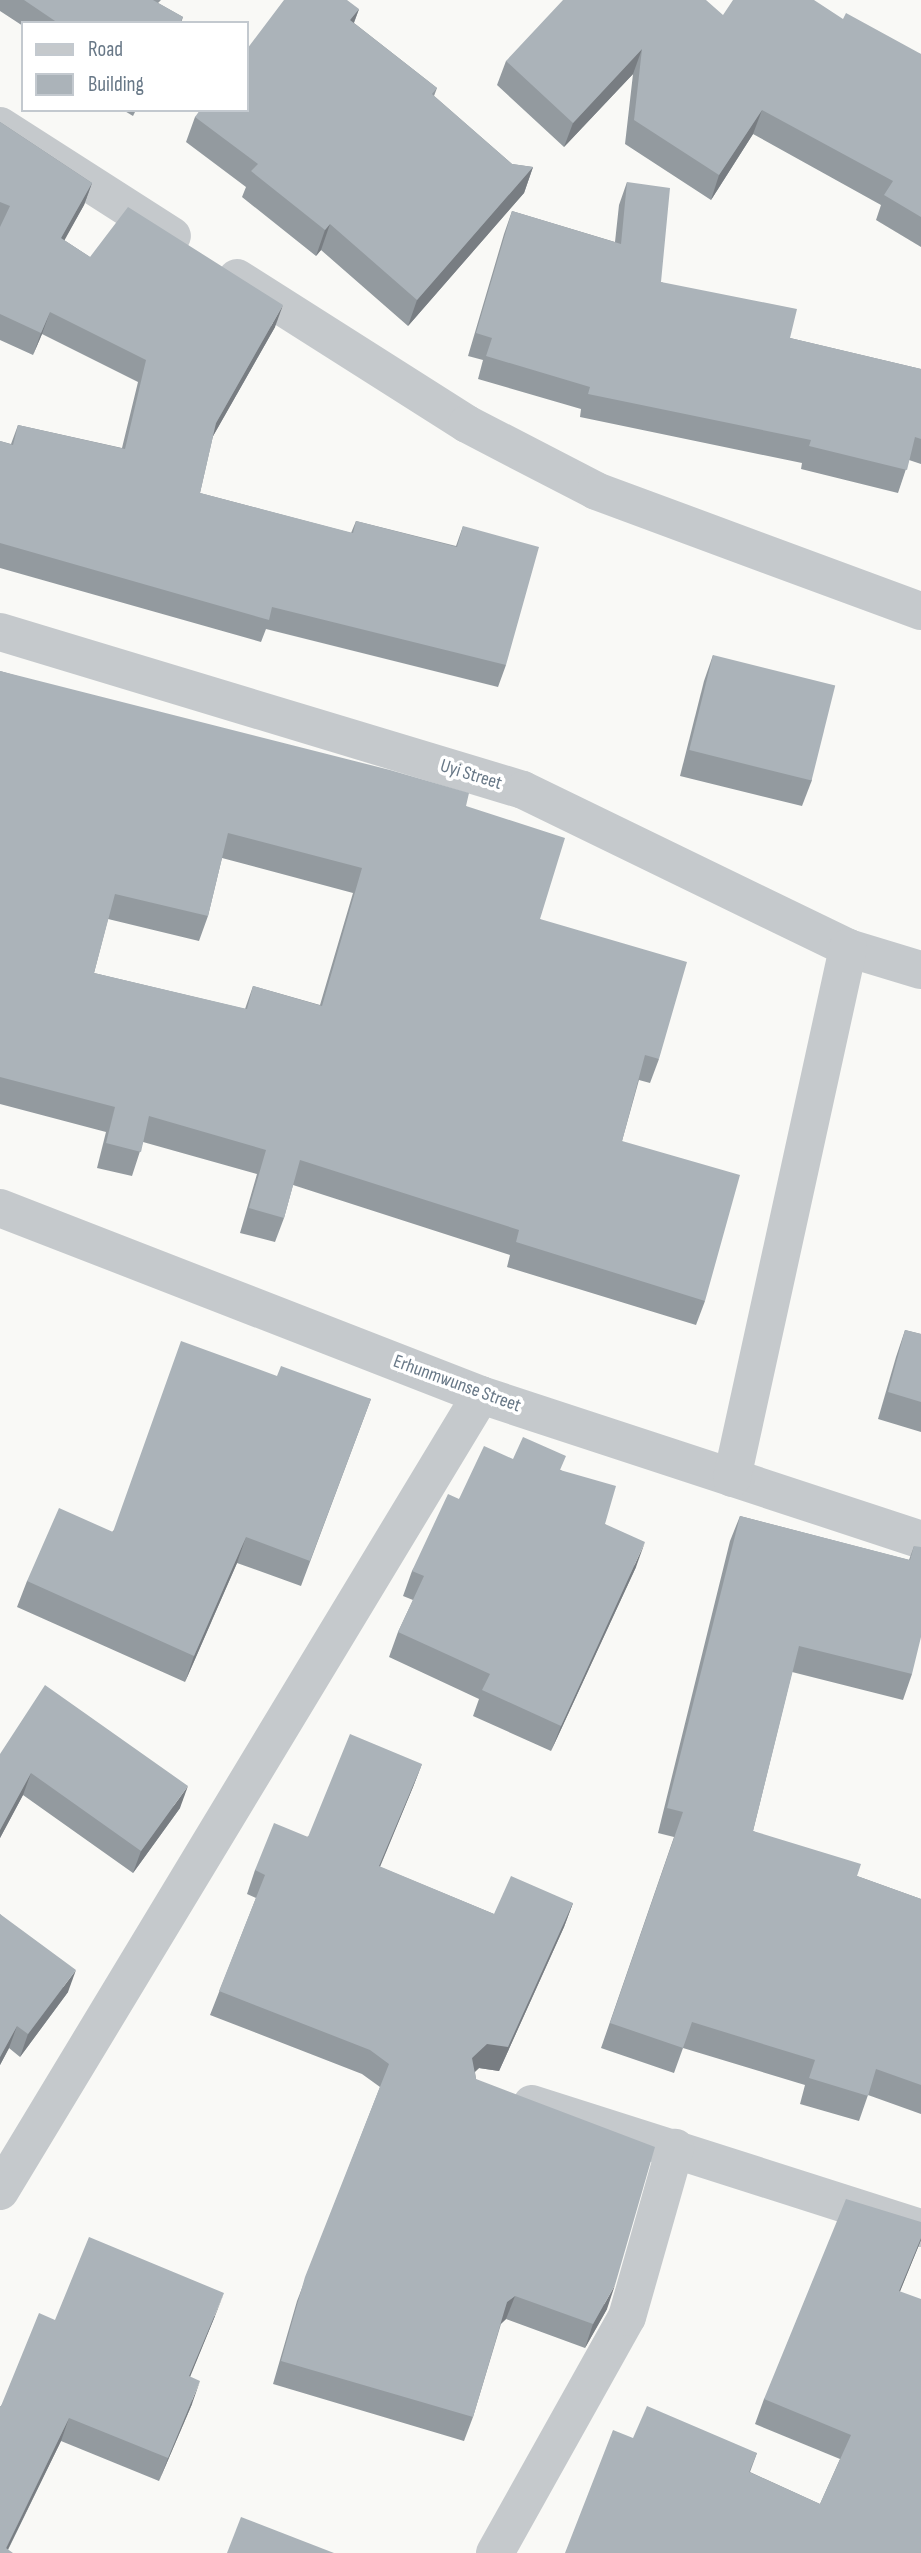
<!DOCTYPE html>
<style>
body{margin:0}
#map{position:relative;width:921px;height:2553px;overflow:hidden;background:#f9f9f6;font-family:"Sofia Sans Condensed",sans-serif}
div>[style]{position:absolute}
.street>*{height:38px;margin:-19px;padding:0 19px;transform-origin:19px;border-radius:19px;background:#c5c9cc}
.wall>*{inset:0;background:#939a9f}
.shaded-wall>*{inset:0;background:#787d82}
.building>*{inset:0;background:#abb3b9;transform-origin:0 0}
span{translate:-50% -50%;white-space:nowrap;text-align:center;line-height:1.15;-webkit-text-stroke:7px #fff;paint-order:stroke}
.street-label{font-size:19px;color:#687887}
.legend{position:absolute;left:21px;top:21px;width:228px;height:91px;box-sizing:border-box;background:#fff;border:2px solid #c3c9cf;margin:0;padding:9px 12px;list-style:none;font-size:21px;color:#687887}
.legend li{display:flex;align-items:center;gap:14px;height:35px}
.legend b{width:35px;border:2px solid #c3c9cf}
</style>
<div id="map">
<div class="street">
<i style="left:0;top:126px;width:204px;rotate:32.6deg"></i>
<i style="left:237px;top:278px;width:272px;rotate:32.4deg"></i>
<i style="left:467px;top:424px;width:145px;rotate:27.4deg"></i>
<i style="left:596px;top:491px;width:346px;rotate:20.3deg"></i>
<i style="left:0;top:632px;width:546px;rotate:16.81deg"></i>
<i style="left:523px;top:790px;width:361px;rotate:25.9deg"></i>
<i style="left:848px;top:948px;width:76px;rotate:16.8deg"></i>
<i style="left:0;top:1208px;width:516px;rotate:21.24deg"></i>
<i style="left:481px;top:1395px;width:463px;rotate:18.2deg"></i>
<i style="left:732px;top:1478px;width:543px;rotate:-77.65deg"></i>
<i style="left:532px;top:2104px;width:408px;rotate:17.7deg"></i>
<i style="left:0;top:2191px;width:930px;rotate:-58.86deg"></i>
<i style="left:495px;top:2553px;width:270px;rotate:-60.8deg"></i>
<i style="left:627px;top:2317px;width:176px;rotate:-74.1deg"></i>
</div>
<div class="wall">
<i style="clip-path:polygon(0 0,161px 0,158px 3px,183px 17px,181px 23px,23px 23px,23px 26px,0 11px)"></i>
<i style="clip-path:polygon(359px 9px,354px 23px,437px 88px,434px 96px,512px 164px,533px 167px,524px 193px,408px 326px,321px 250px,316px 256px,242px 197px,246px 187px,186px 142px,195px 117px)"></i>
<i style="clip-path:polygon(723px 15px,921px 54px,921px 247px,876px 220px,881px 205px,753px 134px,711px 200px,625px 144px,633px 74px,564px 147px,497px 85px,506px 61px)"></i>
<i style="clip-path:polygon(123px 110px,136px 110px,133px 116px)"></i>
<i style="clip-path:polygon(0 122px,92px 183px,84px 205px,64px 240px,90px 257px,275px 327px,213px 436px,200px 493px,351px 533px,356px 521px,456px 546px,463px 526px,506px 665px,498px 687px,266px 629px,261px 642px,0 568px,0 441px,11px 444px,18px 425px,122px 448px,138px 382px,42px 334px,33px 355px,0 340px)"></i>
<i style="clip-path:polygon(627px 182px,661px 282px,790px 338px,921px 369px,921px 464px,909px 460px,898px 493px,801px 469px,802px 463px,580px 417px,581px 409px,478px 379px,483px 360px,468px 356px,504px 234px,512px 211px,615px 242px,619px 205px)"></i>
<i style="clip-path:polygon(713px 655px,812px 780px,802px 806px,680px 776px,704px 681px)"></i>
<i style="clip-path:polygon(evenodd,0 671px,466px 806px,540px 919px,659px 1059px,650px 1083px,639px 1080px,622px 1141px,705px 1301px,696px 1325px,507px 1267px,510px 1255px,293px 1185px,284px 1218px,275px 1242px,240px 1233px,257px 1174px,143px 1142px,132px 1176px,97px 1168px,106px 1132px,0 1104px,0 671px,222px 858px,353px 893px,320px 1005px,253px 986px,245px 1009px,94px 973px,108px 919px,199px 941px,208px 916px,222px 858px)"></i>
<i style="clip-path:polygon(905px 1330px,921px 1334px,921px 1432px,878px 1419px,896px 1357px)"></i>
<i style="clip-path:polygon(277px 1376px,371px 1399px,301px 1586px,237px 1563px,185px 1682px,17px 1607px,27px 1581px,112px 1532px)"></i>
<i style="clip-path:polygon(513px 1459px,561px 1470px,605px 1524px,636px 1567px,551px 1751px,473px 1716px,479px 1699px,389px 1657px,398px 1632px,413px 1600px,403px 1596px,412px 1571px,459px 1499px)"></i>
<i style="clip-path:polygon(740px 1516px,909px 1560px,914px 1546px,912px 1674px,903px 1700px,792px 1672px,753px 1831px,857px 1876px,921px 1899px,921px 2114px,868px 2095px,859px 2121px,800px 2104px,805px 2085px,683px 2048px,674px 2073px,601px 2048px,674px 1837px,658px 1833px,730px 1541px)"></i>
<i style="clip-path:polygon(0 1754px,180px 1808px,133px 1873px,23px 1795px,0 1838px)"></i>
<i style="clip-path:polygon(422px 1764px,413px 1787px,380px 1867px,494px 1914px,573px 1903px,564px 1927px,499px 2071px,479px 2068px,475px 2072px,476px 2079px,607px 2309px,585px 2348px,506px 2319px,501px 2324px,473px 2417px,464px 2441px,273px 2384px,297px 2301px,380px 2087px,362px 2074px,210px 2015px,256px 1898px,247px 1894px,255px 1870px)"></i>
<i style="clip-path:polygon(0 1914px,68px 1992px,20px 2057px,9px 2048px,0 2065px)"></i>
<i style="clip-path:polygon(921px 2222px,921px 2240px,900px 2291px,921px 2553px,633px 2438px,757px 2453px,750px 2472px,820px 2504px,840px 2459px,755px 2424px,764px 2399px)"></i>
<i style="clip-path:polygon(215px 2316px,190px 2376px,192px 2404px,159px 2481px,61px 2441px,8px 2550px,0 2553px,1px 2406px,55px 2320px)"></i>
</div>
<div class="shaded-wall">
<i style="clip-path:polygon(359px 9px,349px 35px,350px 20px)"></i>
<i style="clip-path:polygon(642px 49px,633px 74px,564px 147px,573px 123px)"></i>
<i style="clip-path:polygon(762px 110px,753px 134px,711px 200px,719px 175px)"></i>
<i style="clip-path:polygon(533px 167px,524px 193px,408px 326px,417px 300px)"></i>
<i style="clip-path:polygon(92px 183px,84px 205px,53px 261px,61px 238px)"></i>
<i style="clip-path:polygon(330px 224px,321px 250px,316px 256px,325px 230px)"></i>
<i style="clip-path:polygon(283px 305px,275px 327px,208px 445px,216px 423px)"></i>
<i style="clip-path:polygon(50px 312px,42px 334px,33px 355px,41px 333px)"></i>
<i style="clip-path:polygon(246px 1537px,237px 1563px,185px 1682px,194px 1656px)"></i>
<i style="clip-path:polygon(645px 1542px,636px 1567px,551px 1751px,561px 1726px)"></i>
<i style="clip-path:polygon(422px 1764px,413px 1787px,370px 1890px,379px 1866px)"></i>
<i style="clip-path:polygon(31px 1773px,23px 1795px,0 1838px,0 1830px)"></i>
<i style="clip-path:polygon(188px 1786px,180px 1808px,133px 1873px,141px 1851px)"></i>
<i style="clip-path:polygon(573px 1903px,564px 1927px,499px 2071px,479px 2068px,463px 2082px,472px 2058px)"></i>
<i style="clip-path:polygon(76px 1970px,68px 1992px,20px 2057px,28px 2034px)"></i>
<i style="clip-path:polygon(17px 2026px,9px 2048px,0 2065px,0 2057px)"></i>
<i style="clip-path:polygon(921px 2238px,921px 2240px,890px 2316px,899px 2291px)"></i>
<i style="clip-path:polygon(615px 2285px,607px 2309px,585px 2348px,593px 2324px)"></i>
<i style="clip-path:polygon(224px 2293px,215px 2316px,181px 2399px,189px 2376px)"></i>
<i style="clip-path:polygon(515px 2296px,506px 2319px,498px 2326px,507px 2302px)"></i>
<i style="clip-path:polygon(200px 2381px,192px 2404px,159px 2481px,168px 2458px)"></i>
<i style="clip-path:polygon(69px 2418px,61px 2441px,6px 2553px,4px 2553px)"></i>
</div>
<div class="building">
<i style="clip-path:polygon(24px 0,153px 0,183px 17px,180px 23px,58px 23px)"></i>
<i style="clip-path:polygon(284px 0,347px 0,359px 9px,350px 20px,437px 88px,432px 94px,512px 164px,533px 167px,417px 300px,330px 224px,325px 230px,251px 171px,258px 164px,195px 117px,200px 110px,247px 110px,247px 49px)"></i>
<i style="clip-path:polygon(563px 0,706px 0,723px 15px,733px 0,814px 0,843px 19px,846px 13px,921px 54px,921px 217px,884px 195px,893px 181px,762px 110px,719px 175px,634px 120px,642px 49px,573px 123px,506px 61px)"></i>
<i style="clip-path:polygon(0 122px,92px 183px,61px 238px,90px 257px,128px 207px,283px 305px,216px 423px,200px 493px,353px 533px,356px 521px,457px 547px,463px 526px,539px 547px,506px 665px,272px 607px,269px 620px,0 543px,0 441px,13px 445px,18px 425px,125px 449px,146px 360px,50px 312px,41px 333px,0 314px,0 227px,10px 206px,0 202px)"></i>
<i style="clip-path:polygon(627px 182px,670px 188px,661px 282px,797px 309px,790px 338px,921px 369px,921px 439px,915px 437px,907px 470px,809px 446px,811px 440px,588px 394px,590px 387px,486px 356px,492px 338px,476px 333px,512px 211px,621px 244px)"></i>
<i style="left:713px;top:655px;width:126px;height:98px;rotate:14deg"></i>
<i style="clip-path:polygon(evenodd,0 671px,390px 770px,469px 793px,466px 806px,565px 838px,540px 919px,687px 962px,659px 1059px,645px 1055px,622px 1141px,740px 1175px,705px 1301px,516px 1242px,519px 1230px,300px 1160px,284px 1218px,249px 1208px,266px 1150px,149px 1116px,141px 1152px,106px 1143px,115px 1107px,0 1077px,0 671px,228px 833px,362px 868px,322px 1006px,253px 986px,247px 1009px,94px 973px,115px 894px,208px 916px,228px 833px)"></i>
<i style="clip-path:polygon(905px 1330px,921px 1334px,921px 1402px,888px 1392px)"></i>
<i style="clip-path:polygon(181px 1341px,277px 1376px,281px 1366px,371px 1399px,310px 1561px,246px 1537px,194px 1656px,27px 1581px,59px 1508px,113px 1532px)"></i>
<i style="clip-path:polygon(523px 1437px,566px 1456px,560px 1470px,616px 1486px,605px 1524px,645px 1542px,561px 1726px,482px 1690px,490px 1674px,398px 1632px,424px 1576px,412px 1571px,448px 1494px,459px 1499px,484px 1446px,513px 1459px)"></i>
<i style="clip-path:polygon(740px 1516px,910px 1560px,914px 1546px,921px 1547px,921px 1637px,912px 1674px,799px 1646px,753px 1831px,861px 1864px,857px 1876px,921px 1899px,921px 2085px,876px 2069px,868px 2096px,809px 2078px,815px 2060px,692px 2022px,683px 2048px,610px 2023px,683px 1812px,667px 1808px)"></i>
<i style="clip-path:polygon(45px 1685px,188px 1786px,141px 1851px,31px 1773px,0 1830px,0 1754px)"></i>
<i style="clip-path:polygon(350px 1734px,422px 1764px,379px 1866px,494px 1914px,511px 1876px,573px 1903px,508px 2047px,487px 2044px,472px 2058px,476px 2079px,655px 2147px,615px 2285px,593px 2324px,515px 2296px,507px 2302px,473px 2417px,281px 2361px,305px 2277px,389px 2064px,370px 2050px,219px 1991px,265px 1875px,255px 1870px,274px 1823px,308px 1837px)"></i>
<i style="clip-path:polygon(0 1914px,76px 1970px,28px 2034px,17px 2026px,0 2057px)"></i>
<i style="clip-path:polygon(846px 2199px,921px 2222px,921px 2238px,899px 2291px,921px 2299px,921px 2553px,565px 2553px,613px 2430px,633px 2438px,647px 2406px,757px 2453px,749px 2472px,820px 2504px,851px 2435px,764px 2399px)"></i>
<i style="clip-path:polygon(89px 2237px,224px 2293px,189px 2376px,200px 2381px,168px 2458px,69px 2418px,6px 2548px,13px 2553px,0 2553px,0 2406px,1px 2406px,39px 2313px,55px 2320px)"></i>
<i style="clip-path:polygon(241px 2517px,334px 2553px,227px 2553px)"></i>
</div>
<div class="street-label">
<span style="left:471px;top:775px;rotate:17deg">Uyi Street</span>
<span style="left:457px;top:1384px;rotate:20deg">Erhunmwunse Street</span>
</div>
<ul class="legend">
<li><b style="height:9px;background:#c5c9cc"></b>Road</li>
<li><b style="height:19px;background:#abb3b9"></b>Building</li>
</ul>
</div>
